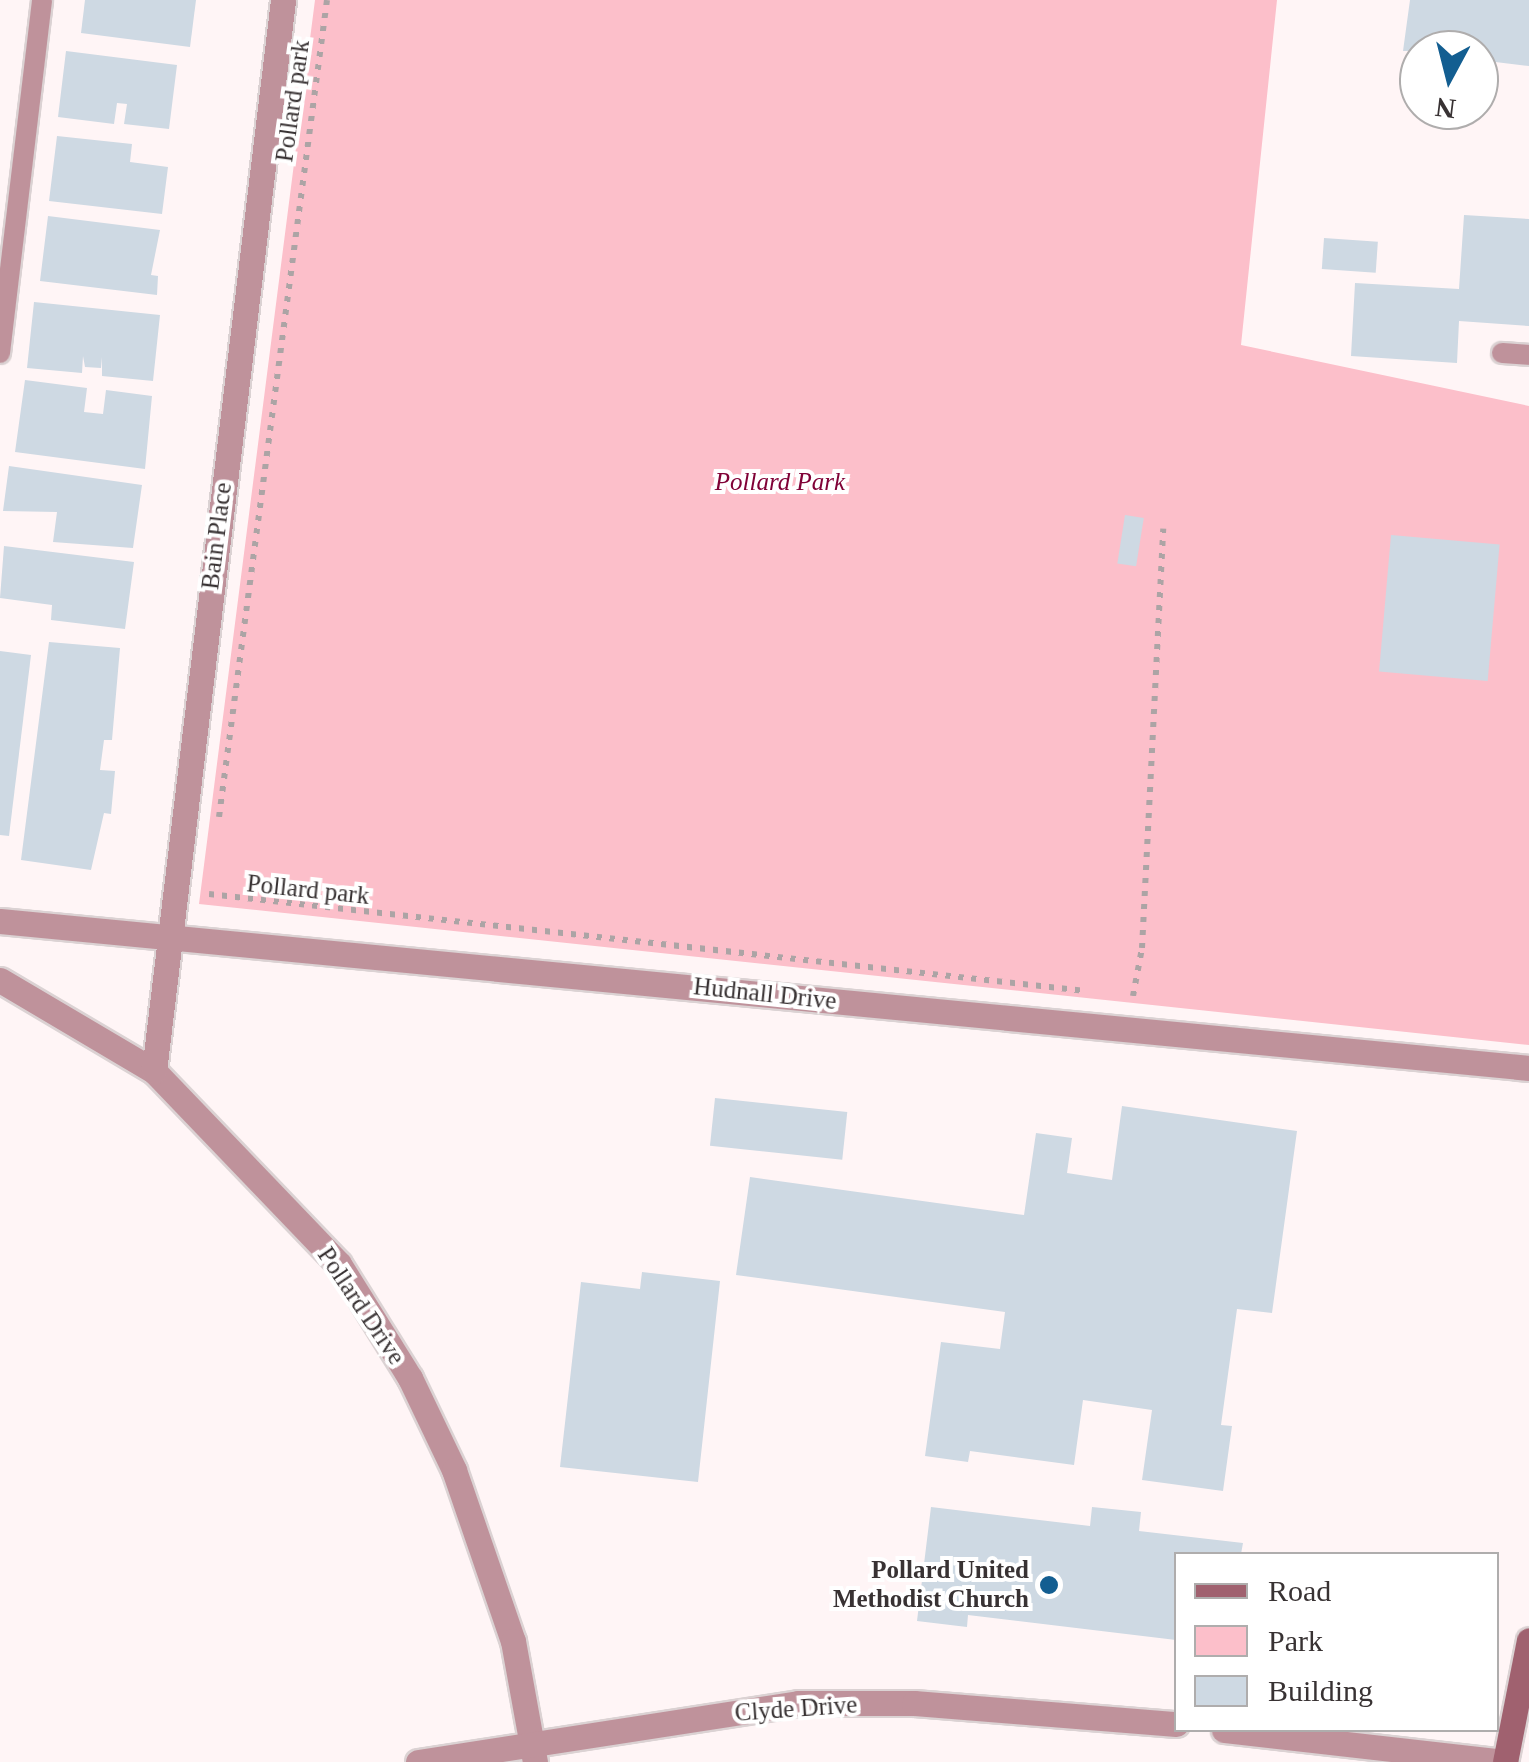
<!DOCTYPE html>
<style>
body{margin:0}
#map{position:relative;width:1529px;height:1762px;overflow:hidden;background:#fff5f6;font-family:"Times New Roman",serif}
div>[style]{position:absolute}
.green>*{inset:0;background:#fcbfca}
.building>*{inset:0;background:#ced9e3;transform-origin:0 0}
.path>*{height:6px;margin-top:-3px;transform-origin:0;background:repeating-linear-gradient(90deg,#aca4a5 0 5px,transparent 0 13px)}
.roads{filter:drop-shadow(2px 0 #dbd2d3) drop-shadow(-2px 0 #dbd2d3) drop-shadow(0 2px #dbd2d3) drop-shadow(0 -2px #dbd2d3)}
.lane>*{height:20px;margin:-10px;padding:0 10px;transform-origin:10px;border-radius:10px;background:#bf929b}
.street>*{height:25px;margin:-12.5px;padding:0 12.5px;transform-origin:12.5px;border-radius:12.5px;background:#bf929b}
.secondary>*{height:25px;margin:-12.5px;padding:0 12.5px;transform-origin:12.5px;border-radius:12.5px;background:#a0616f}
.dots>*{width:28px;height:28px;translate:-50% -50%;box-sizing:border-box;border:5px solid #fff;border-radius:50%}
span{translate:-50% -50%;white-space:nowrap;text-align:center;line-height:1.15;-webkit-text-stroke:8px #fff;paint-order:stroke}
.street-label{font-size:25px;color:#383233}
.park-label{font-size:25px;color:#800237;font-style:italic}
.poi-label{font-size:25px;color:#383233;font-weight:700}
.right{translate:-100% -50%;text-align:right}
.legend{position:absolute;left:1174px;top:1552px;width:325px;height:180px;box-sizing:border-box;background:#fff;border:2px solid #afadad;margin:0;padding:12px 18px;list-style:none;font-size:30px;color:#383233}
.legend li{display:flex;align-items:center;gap:20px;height:50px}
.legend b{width:50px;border:2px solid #afadad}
.north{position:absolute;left:1399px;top:30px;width:100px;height:100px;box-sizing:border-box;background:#fff;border:2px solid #afadad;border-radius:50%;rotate:187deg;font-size:28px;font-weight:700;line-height:40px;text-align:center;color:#383233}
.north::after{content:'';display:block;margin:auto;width:35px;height:45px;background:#135e91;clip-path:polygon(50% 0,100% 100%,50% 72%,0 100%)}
</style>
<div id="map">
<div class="green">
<i style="clip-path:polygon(315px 0,1277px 0,1241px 345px,1529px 406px,1529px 1045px,199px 904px)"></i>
</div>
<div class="building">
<i style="clip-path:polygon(85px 0,196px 0,190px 47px,81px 33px)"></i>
<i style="clip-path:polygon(1410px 0,1529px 0,1529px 66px,1479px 60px,1479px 50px,1403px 51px)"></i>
<i style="clip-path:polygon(66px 51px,177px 65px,169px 129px,124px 124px,127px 104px,117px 103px,114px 124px,58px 117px)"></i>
<i style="clip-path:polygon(57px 136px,132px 144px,130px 162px,168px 167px,162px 214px,49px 201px)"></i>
<i style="clip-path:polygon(1464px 215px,1529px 219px,1529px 326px,1459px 321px,1457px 363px,1351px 356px,1355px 283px,1459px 289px)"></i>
<i style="clip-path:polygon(48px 216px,160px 230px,151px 275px,158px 276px,157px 295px,40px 281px)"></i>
<i style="left:1324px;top:238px;width:54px;height:31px;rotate:4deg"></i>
<i style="clip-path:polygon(34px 302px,160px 315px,153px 381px,102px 376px,102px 357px,101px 368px,85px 367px,83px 356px,82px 373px,27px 368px)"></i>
<i style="clip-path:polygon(25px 380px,87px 388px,84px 412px,103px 414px,106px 390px,152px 396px,145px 469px,15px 452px)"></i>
<i style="clip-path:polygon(9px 466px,142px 485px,133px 548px,53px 542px,57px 512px,3px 511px)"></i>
<i style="left:1125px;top:515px;width:19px;height:49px;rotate:9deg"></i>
<i style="left:1391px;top:535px;width:109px;height:137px;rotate:5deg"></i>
<i style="clip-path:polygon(4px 546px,134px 562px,125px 629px,51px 620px,52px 605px,0 598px)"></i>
<i style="clip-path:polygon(49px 642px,120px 648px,112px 740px,104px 740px,100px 770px,115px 771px,111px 814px,104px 813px,91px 870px,21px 860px)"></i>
<i style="clip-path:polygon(0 651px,31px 655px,9px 836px,0 835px)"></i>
<i style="left:715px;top:1098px;width:133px;height:48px;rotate:6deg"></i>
<i style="clip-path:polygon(1122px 1106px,1297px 1131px,1272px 1313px,1237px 1309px,1221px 1425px,1232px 1426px,1223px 1491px,1142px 1480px,1152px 1410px,1083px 1400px,1074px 1465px,970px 1451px,968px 1462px,925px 1456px,941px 1342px,1000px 1349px,1005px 1312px,736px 1275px,750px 1177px,1024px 1215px,1036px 1133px,1072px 1138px,1067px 1173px,1112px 1180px)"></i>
<i style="clip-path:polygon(642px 1272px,720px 1281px,698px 1482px,560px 1467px,581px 1282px,640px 1289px)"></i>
<i style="clip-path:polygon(931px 1507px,1090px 1526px,1092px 1507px,1141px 1512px,1139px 1531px,1243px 1543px,1241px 1554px,1176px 1554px,1176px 1640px,968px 1615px,967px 1627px,917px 1621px)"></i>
</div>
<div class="path">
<i style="left:219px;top:817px;width:824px;rotate:-82.47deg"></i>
<i style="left:209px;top:894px;width:882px;rotate:6.31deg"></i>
<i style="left:1133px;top:996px;width:49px;rotate:-79.4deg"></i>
<i style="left:1142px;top:948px;width:420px;rotate:-87.1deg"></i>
</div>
<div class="roads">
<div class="lane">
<i style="left:0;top:353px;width:355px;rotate:-83.2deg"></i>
<i style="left:1502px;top:353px;width:27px;rotate:4deg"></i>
</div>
<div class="street">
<i style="left:0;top:921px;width:1536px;rotate:5.49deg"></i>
<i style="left:0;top:980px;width:179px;rotate:30.6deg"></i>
<i style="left:154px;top:1071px;width:267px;rotate:46.2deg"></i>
<i style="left:339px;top:1264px;width:134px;rotate:58.1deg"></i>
<i style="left:410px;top:1378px;width:102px;rotate:64.4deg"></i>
<i style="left:454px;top:1470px;width:181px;rotate:71deg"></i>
<i style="left:513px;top:1641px;width:123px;rotate:79.7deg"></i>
<i style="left:154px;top:1071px;width:1079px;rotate:-83.13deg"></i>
<i style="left:1224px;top:1730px;width:283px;rotate:6.5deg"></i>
<i style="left:418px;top:1762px;width:385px;rotate:-8.8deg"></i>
<i style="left:798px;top:1703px;width:116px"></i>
<i style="left:914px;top:1703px;width:263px;rotate:4.6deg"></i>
</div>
<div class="secondary">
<i style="left:1505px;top:1762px;width:124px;rotate:-78.9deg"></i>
</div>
</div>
<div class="dots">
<i style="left:1049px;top:1585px;background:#135e91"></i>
</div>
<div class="street-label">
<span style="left:293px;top:101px;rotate:-82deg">Pollard park</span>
<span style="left:217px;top:536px;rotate:-83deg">Bain Place</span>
<span style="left:308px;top:890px;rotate:6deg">Pollard park</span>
<span style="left:765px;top:994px;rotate:6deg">Hudnall Drive</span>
<span style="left:361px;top:1306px;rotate:56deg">Pollard Drive</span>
<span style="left:796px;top:1709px;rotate:-4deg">Clyde Drive</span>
</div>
<div class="park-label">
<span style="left:780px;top:482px">Pollard Park</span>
</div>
<div class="poi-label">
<span class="right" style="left:1029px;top:1585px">Pollard United<br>Methodist Church</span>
</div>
<ul class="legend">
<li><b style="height:12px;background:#a0616f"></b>Road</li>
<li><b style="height:28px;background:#fcbfca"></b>Park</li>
<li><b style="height:28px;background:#ced9e3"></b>Building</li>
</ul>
<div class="north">N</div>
</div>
